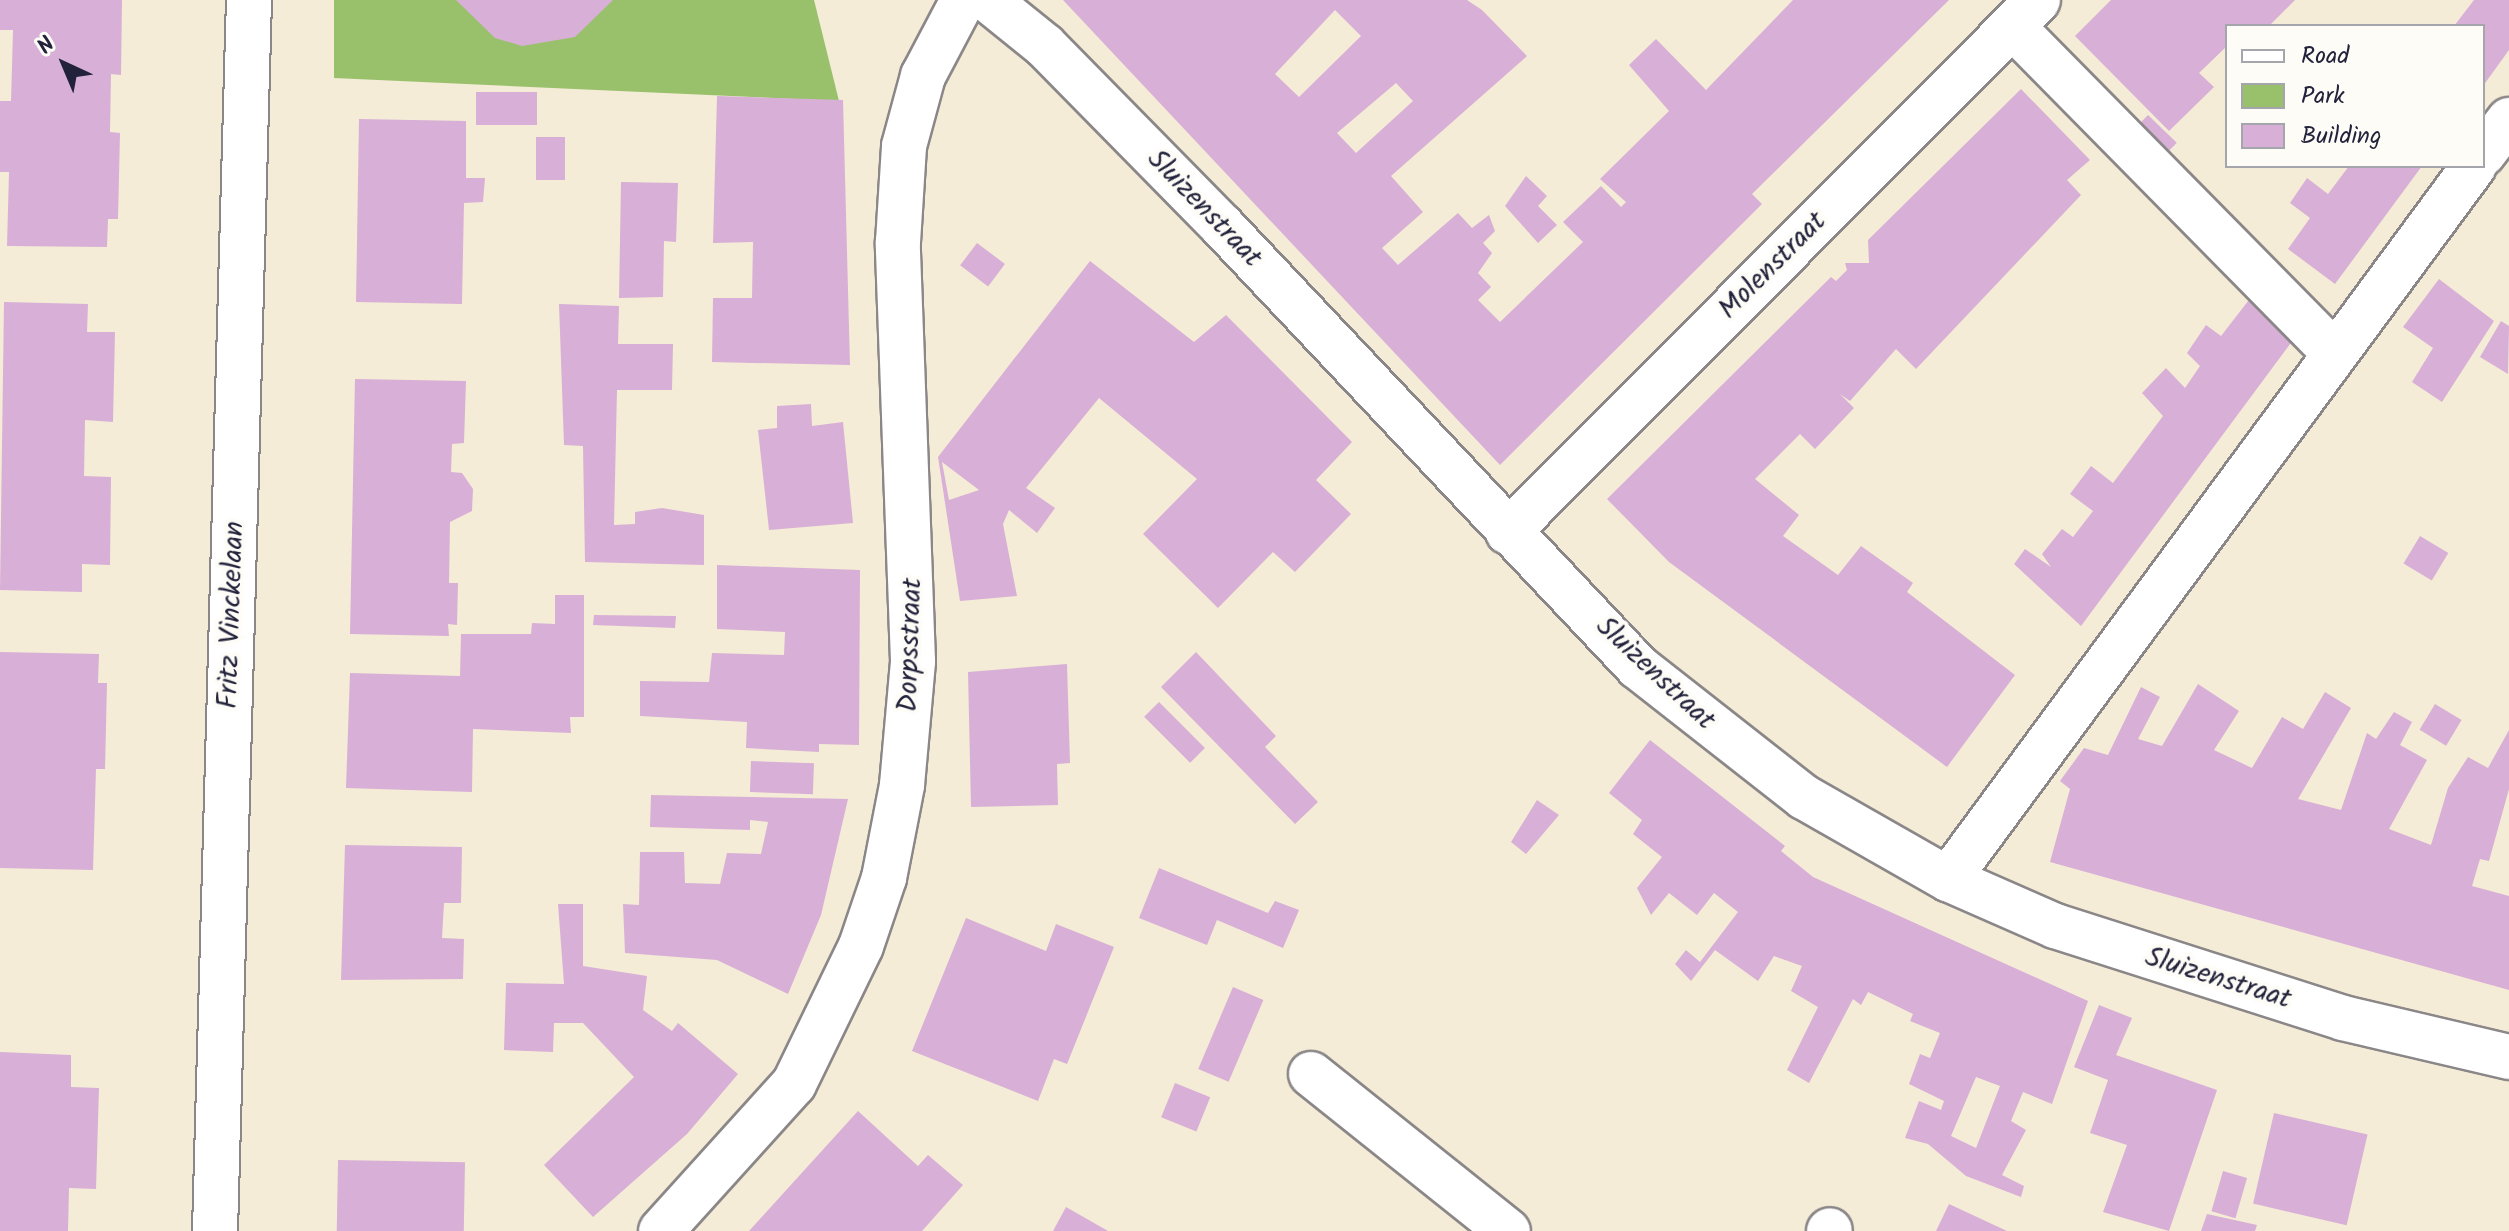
<!DOCTYPE html>
<style>
body{margin:0}
#map{position:relative;width:2509px;height:1231px;overflow:hidden;background:#f4ecd6;font-family:Kalam,sans-serif}
div>[style]{position:absolute}
.green>*{inset:0;background:#99c16c}
.building>*{inset:0;background:#d8afd6;transform-origin:0 0}
.roads{filter:drop-shadow(2px 0 #8b8788) drop-shadow(-2px 0 #8b8788) drop-shadow(0 2px #8b8788) drop-shadow(0 -2px #8b8788)}
.minor>*{height:44px;margin:-22px;padding:0 22px;transform-origin:22px;border-radius:22px;background:#fff}
span{translate:-50% -50%;white-space:nowrap;text-align:center;line-height:1.15;-webkit-text-stroke:8px #fdfcf7;paint-order:stroke}
.street-label{font-size:28px;color:#22223b}
.legend{position:absolute;left:2225px;top:24px;width:260px;height:144px;box-sizing:border-box;background:#fdfcf7;border:2px solid #a5a5ac;margin:0;padding:10px 14px;list-style:none;font-size:24px;color:#22223b}
.legend li{display:flex;align-items:center;gap:16px;height:40px}
.legend b{width:40px;border:2px solid #a5a5ac}
.north{position:absolute;left:24px;top:24px;width:80px;height:80px;-webkit-text-stroke:6px #fdfcf7;paint-order:stroke;rotate:316deg;font-size:22px;font-weight:700;line-height:32px;text-align:center;color:#22223b}
.north::after{content:'';display:block;margin:auto;width:28px;height:36px;background:#22223b;clip-path:polygon(50% 0,100% 100%,50% 72%,0 100%)}
</style>
<div id="map">
<div class="green">
<i style="clip-path:polygon(334px 0,814px 0,839px 101px,334px 78px)"></i>
</div>
<div class="building">
<i style="clip-path:polygon(0 0,122px 0,121px 75px,111px 74px,110px 132px,120px 133px,118px 219px,108px 219px,107px 247px,7px 246px,9px 172px,0 172px,0 101px,11px 101px,13px 30px,0 30px)"></i>
<i style="clip-path:polygon(456px 0,613px 0,575px 37px,522px 46px,495px 38px)"></i>
<i style="clip-path:polygon(evenodd,1063px 0,1467px 0,1482px 10px,1527px 56px,1391px 176px,1423px 212px,1382px 248px,1398px 265px,1458px 213px,1472px 228px,1489px 215px,1495px 231px,1483px 243px,1492px 253px,1478px 273px,1491px 287px,1478px 300px,1500px 322px,1583px 242px,1563px 222px,1601px 186px,1621px 207px,1626px 202px,1600px 179px,1669px 111px,1629px 65px,1656px 39px,1706px 90px,1793px 0,1949px 0,1752px 194px,1762px 204px,1500px 465px,1063px 0,1335px 10px,1361px 36px,1299px 97px,1275px 74px,1335px 10px,1063px 0,1396px 83px,1413px 101px,1356px 153px,1337px 133px,1396px 83px)"></i>
<i style="clip-path:polygon(2111px 0,2295px 0,2269px 26px,2227px 26px,2227px 46px,2199px 73px,2214px 87px,2169px 131px,2075px 36px)"></i>
<i style="clip-path:polygon(2474px 0,2509px 0,2509px 50px,2483px 86px,2483px 26px,2454px 26px)"></i>
<i style="clip-path:polygon(2021px 89px,2090px 160px,2067px 180px,2081px 195px,1916px 369px,1896px 349px,1850px 401px,1840px 394px,1854px 408px,1815px 449px,1800px 434px,1755px 479px,1799px 515px,1783px 536px,1838px 575px,1861px 546px,1913px 583px,1907px 592px,2015px 675px,1947px 767px,1669px 562px,1607px 499px,1831px 277px,1836px 281px,1847px 270px,1845px 263px,1869px 263px,1868px 240px)"></i>
<i style="left:476px;top:92px;width:61px;height:33px"></i>
<i style="clip-path:polygon(717px 96px,843px 100px,850px 365px,712px 362px,713px 298px,752px 298px,753px 242px,713px 243px)"></i>
<i style="left:2148px;top:115px;width:40px;height:23px;rotate:44deg"></i>
<i style="clip-path:polygon(359px 119px,466px 121px,466px 178px,485px 178px,483px 202px,464px 203px,462px 304px,356px 302px)"></i>
<i style="left:536px;top:137px;width:29px;height:43px"></i>
<i style="clip-path:polygon(2349px 166px,2422px 166px,2335px 284px,2288px 249px,2310px 218px,2290px 203px,2307px 178px,2328px 194px)"></i>
<i style="clip-path:polygon(1526px 176px,1547px 196px,1538px 206px,1557px 225px,1538px 243px,1505px 206px)"></i>
<i style="clip-path:polygon(621px 182px,678px 183px,676px 242px,664px 241px,663px 297px,619px 298px)"></i>
<i style="left:977px;top:243px;width:35px;height:28px;rotate:37deg"></i>
<i style="clip-path:polygon(evenodd,1090px 261px,1194px 342px,1226px 315px,1352px 442px,1316px 480px,1351px 514px,1295px 572px,1273px 552px,1218px 608px,1143px 534px,1197px 479px,1099px 398px,1026px 488px,1055px 508px,1037px 533px,1009px 510px,1003px 524px,1017px 596px,960px 601px,938px 457px,1090px 261px,942px 462px,979px 490px,949px 500px,942px 462px)"></i>
<i style="clip-path:polygon(2439px 279px,2494px 321px,2442px 402px,2412px 382px,2433px 348px,2403px 327px)"></i>
<i style="clip-path:polygon(2252px 296px,2299px 332px,2081px 626px,2014px 564px,2025px 549px,2051px 567px,2042px 554px,2062px 529px,2073px 537px,2093px 511px,2070px 494px,2091px 466px,2113px 483px,2163px 416px,2142px 393px,2166px 368px,2185px 388px,2200px 366px,2187px 353px,2206px 325px,2221px 336px)"></i>
<i style="clip-path:polygon(4px 302px,88px 304px,87px 332px,115px 332px,113px 422px,85px 420px,84px 476px,111px 477px,110px 565px,82px 564px,82px 592px,0 590px)"></i>
<i style="clip-path:polygon(559px 304px,619px 306px,618px 344px,673px 344px,672px 390px,617px 390px,614px 525px,635px 524px,635px 512px,662px 508px,704px 515px,704px 565px,585px 562px,583px 446px,564px 445px)"></i>
<i style="clip-path:polygon(2501px 321px,2509px 326px,2508px 374px,2480px 357px)"></i>
<i style="clip-path:polygon(355px 379px,466px 381px,464px 443px,452px 444px,451px 472px,462px 473px,473px 489px,472px 511px,450px 522px,449px 583px,458px 583px,457px 625px,448px 624px,449px 636px,350px 634px)"></i>
<i style="clip-path:polygon(811px 404px,812px 426px,843px 422px,853px 523px,769px 530px,758px 430px,777px 428px,777px 406px)"></i>
<i style="left:2420px;top:536px;width:33px;height:32px;rotate:31deg"></i>
<i style="clip-path:polygon(717px 565px,860px 570px,859px 745px,819px 744px,819px 752px,746px 748px,747px 722px,640px 716px,640px 681px,709px 682px,712px 653px,784px 655px,785px 632px,717px 629px)"></i>
<i style="clip-path:polygon(555px 595px,584px 595px,584px 717px,570px 717px,571px 733px,473px 729px,472px 792px,346px 788px,350px 673px,460px 676px,461px 634px,531px 634px,532px 623px,555px 624px)"></i>
<i style="clip-path:polygon(594px 615px,676px 616px,675px 628px,593px 625px)"></i>
<i style="clip-path:polygon(0 652px,99px 654px,98px 683px,107px 683px,105px 769px,96px 769px,93px 870px,0 868px)"></i>
<i style="clip-path:polygon(1196px 652px,1276px 736px,1265px 747px,1318px 802px,1295px 824px,1161px 687px)"></i>
<i style="clip-path:polygon(1067px 664px,1070px 763px,1057px 764px,1058px 805px,971px 807px,968px 672px)"></i>
<i style="clip-path:polygon(2198px 684px,2239px 711px,2214px 750px,2252px 768px,2282px 717px,2303px 729px,2325px 692px,2351px 708px,2298px 799px,2341px 810px,2367px 733px,2376px 739px,2394px 712px,2412px 722px,2400px 745px,2427px 760px,2389px 829px,2431px 845px,2448px 788px,2468px 757px,2488px 768px,2509px 730px,2509px 789px,2489px 861px,2480px 859px,2472px 886px,2509px 896px,2509px 990px,2050px 862px,2070px 789px,2060px 781px,2084px 748px,2108px 755px,2141px 687px,2160px 697px,2138px 739px,2162px 746px)"></i>
<i style="left:1159px;top:702px;width:65px;height:21px;rotate:45deg"></i>
<i style="left:2435px;top:704px;width:31px;height:30px;rotate:31deg"></i>
<i style="clip-path:polygon(evenodd,1650px 740px,1785px 846px,1781px 851px,1813px 877px,2088px 1001px,2052px 1104px,2023px 1092px,2011px 1121px,2026px 1130px,2002px 1175px,2024px 1186px,2021px 1197px,1966px 1176px,1928px 1144px,1905px 1138px,1919px 1101px,1941px 1110px,1944px 1101px,1909px 1084px,1920px 1054px,1930px 1058px,1940px 1033px,1910px 1021px,1913px 1014px,1868px 992px,1861px 1005px,1853px 999px,1809px 1083px,1787px 1070px,1818px 1007px,1791px 991px,1802px 966px,1774px 956px,1758px 981px,1715px 950px,1691px 981px,1675px 964px,1686px 950px,1700px 962px,1738px 912px,1714px 893px,1697px 915px,1669px 893px,1651px 915px,1637px 888px,1662px 857px,1633px 834px,1642px 820px,1609px 793px,1650px 740px,1976px 1077px,2000px 1086px,1976px 1148px,1951px 1136px,1976px 1077px)"></i>
<i style="left:751px;top:761px;width:63px;height:31px;rotate:2deg"></i>
<i style="clip-path:polygon(651px 795px,848px 799px,821px 915px,788px 994px,717px 960px,625px 953px,623px 904px,639px 905px,640px 852px,684px 852px,685px 883px,720px 884px,727px 853px,761px 854px,768px 822px,750px 820px,750px 830px,650px 827px)"></i>
<i style="clip-path:polygon(1537px 800px,1559px 815px,1526px 854px,1511px 842px)"></i>
<i style="clip-path:polygon(345px 845px,462px 847px,461px 903px,444px 903px,442px 938px,464px 939px,463px 979px,341px 980px)"></i>
<i style="clip-path:polygon(1159px 868px,1268px 913px,1275px 901px,1299px 910px,1283px 948px,1217px 920px,1207px 945px,1139px 918px)"></i>
<i style="clip-path:polygon(558px 904px,583px 904px,583px 966px,647px 976px,643px 1010px,672px 1031px,678px 1023px,738px 1074px,687px 1134px,593px 1217px,544px 1165px,634px 1077px,583px 1023px,554px 1023px,553px 1052px,504px 1050px,506px 983px,564px 984px)"></i>
<i style="clip-path:polygon(966px 918px,1046px 951px,1056px 924px,1114px 947px,1067px 1064px,1054px 1059px,1038px 1101px,912px 1051px)"></i>
<i style="left:1233px;top:987px;width:33px;height:89px;rotate:23deg"></i>
<i style="clip-path:polygon(2099px 1005px,2132px 1018px,2116px 1055px,2217px 1090px,2169px 1231px,2103px 1212px,2127px 1145px,2090px 1133px,2108px 1080px,2074px 1067px)"></i>
<i style="clip-path:polygon(0 1052px,71px 1055px,71px 1087px,99px 1088px,96px 1189px,69px 1188px,68px 1231px,0 1231px)"></i>
<i style="left:1175px;top:1083px;width:38px;height:37px;rotate:22deg"></i>
<i style="clip-path:polygon(858px 1111px,918px 1166px,928px 1155px,963px 1185px,922px 1231px,749px 1231px)"></i>
<i style="left:2274px;top:1113px;width:96px;height:93px;rotate:13deg"></i>
<i style="left:338px;top:1160px;width:127px;height:71px;rotate:1deg"></i>
<i style="left:2223px;top:1171px;width:25px;height:42px;rotate:16deg"></i>
<i style="clip-path:polygon(1949px 1204px,2007px 1231px,1936px 1231px)"></i>
<i style="clip-path:polygon(1066px 1207px,1108px 1231px,1053px 1231px)"></i>
<i style="clip-path:polygon(2207px 1214px,2257px 1225px,2255px 1231px,2201px 1231px)"></i>
</div>
<div class="roads">
<div class="minor">
<i style="left:988px;top:0;width:73px;rotate:38.9deg"></i>
<i style="left:1045px;top:46px;width:252px;rotate:45.5deg"></i>
<i style="left:1222px;top:226px;width:606px;rotate:46.67deg"></i>
<i style="left:1638px;top:667px;width:211px;rotate:38.1deg"></i>
<i style="left:1804px;top:797px;width:166px;rotate:29.7deg"></i>
<i style="left:1948px;top:879px;width:117px;rotate:23.7deg"></i>
<i style="left:2055px;top:926px;width:302px;rotate:17.7deg"></i>
<i style="left:2343px;top:1018px;width:171px;rotate:13.2deg"></i>
<i style="left:2012px;top:26px;width:458px;rotate:45.4deg"></i>
<i style="left:2483px;top:154px;width:43px;rotate:-52.6deg"></i>
<i style="left:1508px;top:532px;width:751px;rotate:-45.11deg"></i>
<i style="left:1948px;top:879px;width:886px;rotate:-53.58deg"></i>
<i style="left:1311px;top:1074px;width:252px;rotate:38.6deg"></i>
<i style="left:215px;top:1231px;width:1231px;rotate:-88.42deg"></i>
<i style="left:661px;top:1231px;width:198px;rotate:-47.9deg"></i>
<i style="left:794px;top:1084px;width:153px;rotate:-64.1deg"></i>
<i style="left:861px;top:946px;width:72px;rotate:-71.3deg"></i>
<i style="left:884px;top:878px;width:95px;rotate:-79deg"></i>
<i style="left:902px;top:785px;width:124px;rotate:-84.9deg"></i>
<i style="left:913px;top:661px;width:419px;rotate:-92.1deg"></i>
<i style="left:898px;top:242px;width:96px;rotate:-86.4deg"></i>
<i style="left:904px;top:146px;width:73px;rotate:-74.8deg"></i>
<i style="left:923px;top:76px;width:86px;rotate:-62.2deg"></i>
<i style="left:1829px;top:1231px;width:1px;rotate:-45deg"></i>
</div>
</div>
<div class="street-label">
<span style="left:1204px;top:209px;rotate:46deg">Sluizenstraat</span>
<span style="left:1773px;top:266px;rotate:-45deg">Molenstraat</span>
<span style="left:232px;top:615px;rotate:-88deg">Fritz Vinckelaan</span>
<span style="left:911px;top:645px;rotate:-88deg">Dorpsstraat</span>
<span style="left:1655px;top:674px;rotate:43deg">Sluizenstraat</span>
<span style="left:2218px;top:979px;rotate:17deg">Sluizenstraat</span>
</div>
<ul class="legend">
<li><b style="height:10px;background:#fff"></b>Road</li>
<li><b style="height:22px;background:#99c16c"></b>Park</li>
<li><b style="height:22px;background:#d8afd6"></b>Building</li>
</ul>
<div class="north">N</div>
</div>
